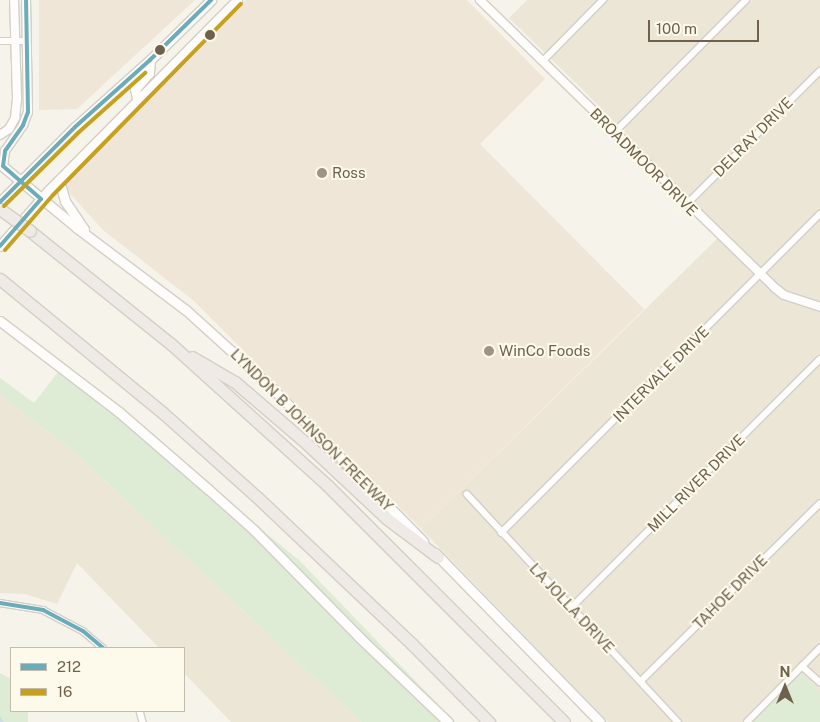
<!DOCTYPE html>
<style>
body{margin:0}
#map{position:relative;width:820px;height:722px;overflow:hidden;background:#f5f3ea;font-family:"Public Sans",sans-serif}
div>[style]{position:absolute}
.residential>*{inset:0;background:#ece6d7}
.commercial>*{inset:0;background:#efe6d8}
.green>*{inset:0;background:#deecd6}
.stream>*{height:2.5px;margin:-1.25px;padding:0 1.25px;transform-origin:1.25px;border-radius:1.25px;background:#cddde4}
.roads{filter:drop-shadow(1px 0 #d3cfc7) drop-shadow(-1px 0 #d3cfc7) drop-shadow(0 1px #d3cfc7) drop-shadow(0 -1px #d3cfc7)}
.minor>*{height:5.5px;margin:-2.75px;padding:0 2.75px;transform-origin:2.75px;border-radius:2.75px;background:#fefdfc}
.tertiary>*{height:8px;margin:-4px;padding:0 4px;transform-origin:4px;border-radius:4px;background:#fefdfc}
.secondary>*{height:9px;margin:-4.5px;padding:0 4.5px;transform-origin:4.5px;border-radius:4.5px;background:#fefdfc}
.motorway>*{height:11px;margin:-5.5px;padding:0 5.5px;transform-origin:5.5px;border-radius:5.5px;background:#efeae5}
.bridges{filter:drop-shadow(1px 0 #d3cfc7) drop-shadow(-1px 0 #d3cfc7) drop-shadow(0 1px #d3cfc7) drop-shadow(0 -1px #d3cfc7)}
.motorway-bridge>*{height:11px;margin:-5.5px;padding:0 5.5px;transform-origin:5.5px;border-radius:5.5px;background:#efeae5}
.bus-1>*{height:4px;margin:-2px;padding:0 2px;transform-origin:2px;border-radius:2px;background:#6cacb9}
.bus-2>*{height:4px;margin:-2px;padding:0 2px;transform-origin:2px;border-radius:2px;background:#c6a11f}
.dots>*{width:14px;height:14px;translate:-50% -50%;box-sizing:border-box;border:2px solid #fdfaeb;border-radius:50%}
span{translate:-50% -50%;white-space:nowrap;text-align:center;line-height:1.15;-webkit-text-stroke:4px #fdfaeb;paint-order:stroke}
.street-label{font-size:15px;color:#70614d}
.poi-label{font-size:15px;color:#70614d}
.left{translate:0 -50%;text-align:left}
.legend{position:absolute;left:10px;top:647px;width:175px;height:65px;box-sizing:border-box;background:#fdfaeb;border:1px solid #c5bdac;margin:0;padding:6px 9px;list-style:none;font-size:15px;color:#70614d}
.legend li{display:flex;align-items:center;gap:10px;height:25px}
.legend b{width:25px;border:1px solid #c5bdac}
.north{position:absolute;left:760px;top:662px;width:50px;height:50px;-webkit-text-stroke:4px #fdfaeb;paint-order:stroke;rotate:0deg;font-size:14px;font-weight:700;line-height:20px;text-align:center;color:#70614d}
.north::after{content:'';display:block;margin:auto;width:18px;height:22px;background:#70614d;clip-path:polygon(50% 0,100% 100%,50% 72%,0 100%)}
.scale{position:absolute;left:648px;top:20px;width:111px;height:22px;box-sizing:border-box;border:2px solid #70614d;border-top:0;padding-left:6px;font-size:15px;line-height:18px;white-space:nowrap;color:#70614d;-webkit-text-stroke:4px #fdfaeb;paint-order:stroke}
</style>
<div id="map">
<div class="residential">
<i style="clip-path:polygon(527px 0,820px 0,820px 722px,608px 722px,421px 529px,723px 233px,580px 87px,509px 18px)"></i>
<i style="clip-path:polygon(0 395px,75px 453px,361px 722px,231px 722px,184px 673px,184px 648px,159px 648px,77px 563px,57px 604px,25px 594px,0 593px)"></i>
</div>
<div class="commercial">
<i style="clip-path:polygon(39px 0,195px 0,77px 109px,39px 110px)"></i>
<i style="clip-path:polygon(246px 0,467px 0,545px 79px,480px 144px,644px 309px,421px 529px,194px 301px,103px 230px,65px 188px,68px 177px)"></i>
</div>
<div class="green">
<i style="clip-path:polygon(58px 372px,76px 379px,299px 560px,455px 722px,361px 722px,75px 453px,0 395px,0 378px,34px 403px)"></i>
<i style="clip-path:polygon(800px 671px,820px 692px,820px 722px,749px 722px)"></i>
<i style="clip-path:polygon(0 673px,11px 679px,11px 711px,28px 711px,28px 722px,0 722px)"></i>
</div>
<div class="stream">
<i style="left:0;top:718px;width:4px;rotate:63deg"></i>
</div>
<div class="roads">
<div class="minor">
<i style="left:0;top:41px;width:27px"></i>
<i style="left:543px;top:61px;width:86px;rotate:-45.5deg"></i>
<i style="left:614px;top:133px;width:187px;rotate:-45.2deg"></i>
<i style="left:687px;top:204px;width:188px;rotate:-45deg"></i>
<i style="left:467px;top:494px;width:311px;rotate:47.2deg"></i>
<i style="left:501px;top:533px;width:451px;rotate:-45deg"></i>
<i style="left:0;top:603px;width:44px;rotate:9.2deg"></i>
<i style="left:43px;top:610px;width:45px;rotate:27.7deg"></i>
<i style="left:83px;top:631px;width:26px;rotate:40deg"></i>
<i style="left:573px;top:606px;width:349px;rotate:-45deg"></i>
<i style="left:802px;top:666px;width:24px;rotate:42deg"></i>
<i style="left:641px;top:681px;width:252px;rotate:-44.8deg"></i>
<i style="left:140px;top:711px;width:11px;rotate:75deg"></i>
<i style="left:747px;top:722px;width:104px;rotate:-45.4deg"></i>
</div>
<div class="tertiary">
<i style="left:480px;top:0;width:412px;rotate:44.3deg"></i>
<i style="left:775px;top:288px;width:11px;rotate:38deg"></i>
<i style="left:784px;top:295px;width:38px;rotate:18deg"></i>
<i style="left:0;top:135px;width:11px;rotate:-34deg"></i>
<i style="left:9px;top:129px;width:13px;rotate:-61deg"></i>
<i style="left:15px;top:118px;width:19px;rotate:-84deg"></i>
<i style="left:17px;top:99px;width:99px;rotate:-91.7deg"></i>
<i style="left:3px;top:166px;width:15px;rotate:-82deg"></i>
<i style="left:5px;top:151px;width:32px;rotate:-55deg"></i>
<i style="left:23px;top:125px;width:14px;rotate:-69deg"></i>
<i style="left:28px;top:112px;width:112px;rotate:-91deg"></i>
</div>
<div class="secondary">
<i style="left:137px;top:99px;width:10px;rotate:-101deg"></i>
<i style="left:135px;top:89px;width:21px;rotate:-49deg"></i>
<i style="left:149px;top:73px;width:13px;rotate:-86deg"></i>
<i style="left:0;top:164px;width:100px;rotate:39.7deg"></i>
<i style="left:77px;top:228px;width:136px;rotate:37deg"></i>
<i style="left:186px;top:310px;width:116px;rotate:42.2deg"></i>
<i style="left:272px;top:388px;width:215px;rotate:45.4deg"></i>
<i style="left:59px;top:180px;width:22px;rotate:74deg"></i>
<i style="left:65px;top:201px;width:34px;rotate:56deg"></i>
<i style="left:0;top:202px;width:106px;rotate:-45deg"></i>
<i style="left:75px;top:127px;width:101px;rotate:-41.8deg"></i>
<i style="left:150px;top:60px;width:86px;rotate:-44.5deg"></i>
<i style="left:0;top:246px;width:73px;rotate:-48.9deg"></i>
<i style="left:48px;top:191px;width:269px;rotate:-45.3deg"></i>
<i style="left:0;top:321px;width:150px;rotate:37.4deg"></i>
<i style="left:119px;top:412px;width:118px;rotate:40.9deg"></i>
<i style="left:208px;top:489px;width:62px;rotate:41.7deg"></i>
<i style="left:254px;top:530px;width:150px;rotate:45.5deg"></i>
<i style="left:359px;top:637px;width:123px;rotate:43.7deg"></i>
<i style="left:435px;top:553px;width:236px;rotate:45.7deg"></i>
</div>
<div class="motorway">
<i style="left:30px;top:231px;width:181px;rotate:38.7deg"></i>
<i style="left:171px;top:344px;width:210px;rotate:42.1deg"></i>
<i style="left:327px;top:485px;width:335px;rotate:45deg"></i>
<i style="left:0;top:279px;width:211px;rotate:39.4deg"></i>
<i style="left:163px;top:413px;width:126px;rotate:41.8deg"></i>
<i style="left:257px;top:497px;width:214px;rotate:43.5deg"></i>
<i style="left:412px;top:644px;width:110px;rotate:45.4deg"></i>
<i style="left:192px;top:357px;width:50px;rotate:30.2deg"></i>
<i style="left:235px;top:382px;width:95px;rotate:40.7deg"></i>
<i style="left:307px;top:444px;width:108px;rotate:43.1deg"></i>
<i style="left:386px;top:518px;width:65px;rotate:36.9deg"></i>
</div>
</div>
<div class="bridges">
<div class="motorway-bridge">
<i style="left:0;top:209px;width:37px;rotate:36deg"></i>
</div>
</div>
<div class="bus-1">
<i style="left:0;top:202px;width:106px;rotate:-45deg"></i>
<i style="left:75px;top:127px;width:101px;rotate:-41.8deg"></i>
<i style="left:150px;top:60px;width:86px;rotate:-44.5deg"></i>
<i style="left:0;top:246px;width:62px;rotate:-48.9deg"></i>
<i style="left:41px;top:199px;width:50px;rotate:-139deg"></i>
<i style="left:3px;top:166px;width:15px;rotate:-82deg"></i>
<i style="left:5px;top:151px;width:32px;rotate:-55deg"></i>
<i style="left:23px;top:125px;width:14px;rotate:-69deg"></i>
<i style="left:28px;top:112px;width:112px;rotate:-91deg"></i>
<i style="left:0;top:603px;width:44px;rotate:9.2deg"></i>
<i style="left:43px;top:610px;width:45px;rotate:27.7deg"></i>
<i style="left:83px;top:631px;width:26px;rotate:40deg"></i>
</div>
<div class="bus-2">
<i style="left:4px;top:206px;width:105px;rotate:-44.6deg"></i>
<i style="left:79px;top:132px;width:89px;rotate:-41.8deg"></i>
<i style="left:5px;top:250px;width:73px;rotate:-48.9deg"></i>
<i style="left:53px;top:195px;width:268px;rotate:-45.5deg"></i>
</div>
<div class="dots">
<i style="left:210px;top:35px;background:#70614d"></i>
<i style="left:160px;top:50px;background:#70614d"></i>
<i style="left:322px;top:173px;background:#9f9484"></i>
<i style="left:489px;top:351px;background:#9f9484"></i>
</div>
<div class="street-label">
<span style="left:753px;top:137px;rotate:-45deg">DELRAY DRIVE</span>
<span style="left:644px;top:162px;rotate:45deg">BROADMOOR DRIVE</span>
<span style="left:661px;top:374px;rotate:-45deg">INTERVALE DRIVE</span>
<span style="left:312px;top:430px;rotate:45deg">LYNDON B JOHNSON FREEWAY</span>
<span style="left:696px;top:483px;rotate:-45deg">MILL RIVER DRIVE</span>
<span style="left:730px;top:592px;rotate:-45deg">TAHOE DRIVE</span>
<span style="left:572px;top:608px;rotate:47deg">LA JOLLA DRIVE</span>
</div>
<div class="poi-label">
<span class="left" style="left:332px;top:173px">Ross</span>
<span class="left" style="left:499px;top:351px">WinCo Foods</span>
</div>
<ul class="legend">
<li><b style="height:6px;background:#6cacb9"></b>212</li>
<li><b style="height:6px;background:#c6a11f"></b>16</li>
</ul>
<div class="north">N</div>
<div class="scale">100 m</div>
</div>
